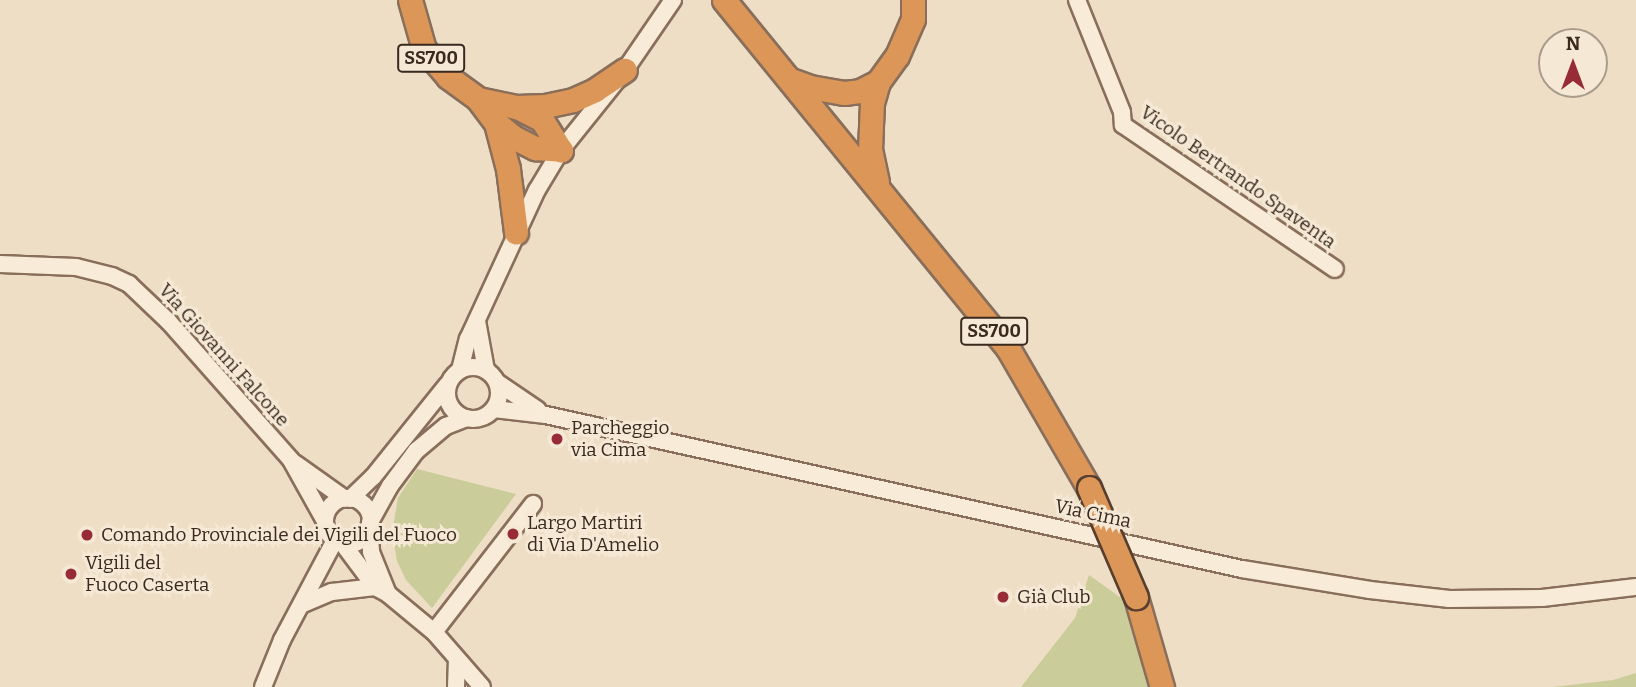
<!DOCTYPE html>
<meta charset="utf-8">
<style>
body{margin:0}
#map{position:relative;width:1636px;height:687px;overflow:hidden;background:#eedec5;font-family:Bitter,serif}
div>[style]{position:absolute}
.green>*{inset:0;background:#cacc99}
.roads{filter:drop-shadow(2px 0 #896f5b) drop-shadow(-2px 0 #896f5b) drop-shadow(0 2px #896f5b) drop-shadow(0 -2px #896f5b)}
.minor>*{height:16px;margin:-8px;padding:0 8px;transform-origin:8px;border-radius:8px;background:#f8ecd8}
.minor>.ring{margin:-8px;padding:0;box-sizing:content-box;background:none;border:16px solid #f8ecd8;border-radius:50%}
.highway>*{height:23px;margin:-11.5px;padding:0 11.5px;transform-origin:11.5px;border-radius:11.5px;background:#dc9657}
.bridges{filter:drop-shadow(2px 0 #573e2f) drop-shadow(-2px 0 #573e2f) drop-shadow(0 2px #573e2f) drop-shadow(0 -2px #573e2f)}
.highway-bridge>*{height:23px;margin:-11.5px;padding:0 11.5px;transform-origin:11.5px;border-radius:11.5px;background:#dc9657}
.dots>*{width:19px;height:19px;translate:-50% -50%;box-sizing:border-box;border:4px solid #f5e9d5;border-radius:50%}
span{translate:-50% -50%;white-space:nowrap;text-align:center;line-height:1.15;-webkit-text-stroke:6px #f5e9d5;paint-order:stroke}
.shield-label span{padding:2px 5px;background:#f5e9d5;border:2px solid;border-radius:5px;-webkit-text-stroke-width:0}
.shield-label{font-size:18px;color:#39291f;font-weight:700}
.street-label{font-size:19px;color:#39291f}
.poi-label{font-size:19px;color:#39291f}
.left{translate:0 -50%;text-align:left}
.north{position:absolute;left:1538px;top:28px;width:70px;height:70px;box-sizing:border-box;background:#f5e9d5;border:2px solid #aa9c8c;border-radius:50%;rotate:0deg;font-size:19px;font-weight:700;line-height:28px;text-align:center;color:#39291f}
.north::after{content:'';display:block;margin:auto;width:24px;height:32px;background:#972c36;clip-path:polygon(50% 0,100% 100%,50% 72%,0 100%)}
</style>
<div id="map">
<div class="green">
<i style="clip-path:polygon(417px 469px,516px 494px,432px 608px,406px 580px,397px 561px,392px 533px,398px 498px)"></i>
<i style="clip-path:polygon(1089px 575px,1124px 600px,1149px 687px,1021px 687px,1075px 618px)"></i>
<i style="clip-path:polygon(1636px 673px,1636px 687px,1553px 687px,1613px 680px)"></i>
</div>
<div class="roads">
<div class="minor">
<i style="left:1077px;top:0;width:121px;rotate:68.1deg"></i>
<i style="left:1122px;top:112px;width:13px;rotate:86deg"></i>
<i style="left:1123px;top:125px;width:256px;rotate:34.2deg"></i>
<i style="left:0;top:264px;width:76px;rotate:2.3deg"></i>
<i style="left:76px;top:267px;width:37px;rotate:14deg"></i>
<i style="left:112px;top:276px;width:19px;rotate:25deg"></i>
<i style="left:129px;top:284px;width:55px;rotate:43.5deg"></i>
<i style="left:169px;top:322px;width:184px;rotate:48.5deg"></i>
<i style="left:291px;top:460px;width:70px;rotate:60.9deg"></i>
<i style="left:477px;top:321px;width:50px;rotate:79.6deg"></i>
<i class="ring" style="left:447px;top:367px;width:36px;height:36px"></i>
<i style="left:460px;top:370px;width:32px;rotate:-76deg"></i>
<i style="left:468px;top:339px;width:164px;rotate:-65.2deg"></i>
<i style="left:537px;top:190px;width:47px;rotate:-59deg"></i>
<i style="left:561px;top:150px;width:102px;rotate:-51.3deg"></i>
<i style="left:625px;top:70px;width:85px;rotate:-55.6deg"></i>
<i style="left:498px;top:383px;width:48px;rotate:34deg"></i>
<i style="left:494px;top:409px;width:52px;rotate:6.6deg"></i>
<i style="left:546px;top:415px;width:713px;rotate:12.48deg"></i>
<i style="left:1242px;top:569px;width:130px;rotate:9.3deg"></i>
<i style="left:1370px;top:590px;width:80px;rotate:6.5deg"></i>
<i style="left:1449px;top:599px;width:93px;rotate:-0.6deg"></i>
<i style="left:1542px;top:598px;width:95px;rotate:-6.7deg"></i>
<i style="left:296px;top:464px;width:60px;rotate:35.5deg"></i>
<i class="ring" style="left:325px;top:498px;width:30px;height:30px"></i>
<i style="left:350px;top:499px;width:32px;rotate:-44deg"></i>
<i style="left:373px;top:477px;width:118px;rotate:-51.2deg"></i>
<i style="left:370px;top:522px;width:41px;rotate:-60.9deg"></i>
<i style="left:390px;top:486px;width:44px;rotate:-53.4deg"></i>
<i style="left:416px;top:451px;width:39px;rotate:-40deg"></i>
<i style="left:446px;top:426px;width:22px;rotate:-21deg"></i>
<i style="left:369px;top:527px;width:25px;rotate:85deg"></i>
<i style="left:371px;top:552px;width:45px;rotate:68deg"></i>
<i style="left:343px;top:544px;width:54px;rotate:53.3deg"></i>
<i style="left:375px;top:587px;width:15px;rotate:28deg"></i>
<i style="left:388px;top:594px;width:60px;rotate:39.6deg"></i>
<i style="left:434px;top:632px;width:73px;rotate:48.9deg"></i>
<i style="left:301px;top:605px;width:34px;rotate:-23deg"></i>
<i style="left:332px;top:592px;width:43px;rotate:-6.6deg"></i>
<i style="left:434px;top:632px;width:162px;rotate:-52.3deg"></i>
<i style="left:263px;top:687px;width:51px;rotate:-68deg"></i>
<i style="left:282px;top:640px;width:113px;rotate:-62.1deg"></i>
<i style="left:456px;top:687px;width:28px;rotate:-88deg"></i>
</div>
<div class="highway">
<i style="left:410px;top:0;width:51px;rotate:74.1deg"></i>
<i style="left:424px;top:49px;width:37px;rotate:49deg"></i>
<i style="left:448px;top:77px;width:37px;rotate:36deg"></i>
<i style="left:478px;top:99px;width:30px;rotate:53deg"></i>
<i style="left:496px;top:123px;width:22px;rotate:39deg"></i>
<i style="left:513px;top:137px;width:25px;rotate:27deg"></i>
<i style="left:535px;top:148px;width:26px;rotate:4deg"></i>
<i style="left:724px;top:0;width:451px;rotate:50.8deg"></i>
<i style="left:1009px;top:350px;width:160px;rotate:59.9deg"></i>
<i style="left:791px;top:80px;width:20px;rotate:20deg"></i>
<i style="left:810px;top:87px;width:35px;rotate:10deg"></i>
<i style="left:844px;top:93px;width:16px;rotate:-7deg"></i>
<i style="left:860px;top:91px;width:20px;rotate:-27deg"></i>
<i style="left:478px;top:99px;width:39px;rotate:12deg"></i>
<i style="left:516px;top:107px;width:29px;rotate:-2deg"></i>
<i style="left:545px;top:106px;width:29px;rotate:-12deg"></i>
<i style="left:573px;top:100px;width:24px;rotate:-24deg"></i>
<i style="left:595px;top:90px;width:36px;rotate:-34deg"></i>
<i style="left:517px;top:107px;width:28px;rotate:27deg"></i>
<i style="left:542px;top:120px;width:36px;rotate:58deg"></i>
<i style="left:496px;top:123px;width:48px;rotate:75.4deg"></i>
<i style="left:508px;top:169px;width:64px;rotate:82.8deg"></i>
<i style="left:877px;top:182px;width:33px;rotate:-102deg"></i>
<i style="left:870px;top:150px;width:47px;rotate:-87.6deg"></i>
<i style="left:872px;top:103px;width:22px;rotate:-74deg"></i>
<i style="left:878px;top:82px;width:32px;rotate:-54deg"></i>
<i style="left:897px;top:56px;width:40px;rotate:-66.6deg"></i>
<i style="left:913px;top:19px;width:19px;rotate:-90deg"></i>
<i style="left:1136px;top:597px;width:94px;rotate:73.9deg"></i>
</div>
</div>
<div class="bridges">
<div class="highway-bridge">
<i style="left:1089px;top:488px;width:119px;rotate:66.7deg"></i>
</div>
</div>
<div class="dots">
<i style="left:557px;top:439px;background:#972c36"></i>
<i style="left:513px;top:534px;background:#972c36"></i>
<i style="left:87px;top:535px;background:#972c36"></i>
<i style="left:71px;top:574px;background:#972c36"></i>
<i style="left:1003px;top:597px;background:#972c36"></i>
</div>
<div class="shield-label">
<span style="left:431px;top:58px">SS700</span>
<span style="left:994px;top:331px">SS700</span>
</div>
<div class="street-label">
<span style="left:1238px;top:177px;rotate:35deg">Vicolo Bertrando Spaventa</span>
<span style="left:224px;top:355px;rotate:48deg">Via Giovanni Falcone</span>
<span style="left:1093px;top:514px;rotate:12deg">Via Cima</span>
</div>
<div class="poi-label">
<span class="left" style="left:571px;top:439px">Parcheggio<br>via Cima</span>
<span class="left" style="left:527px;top:534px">Largo Martiri<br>di Via D'Amelio</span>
<span class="left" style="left:101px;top:535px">Comando Provinciale dei Vigili del Fuoco</span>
<span class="left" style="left:85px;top:574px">Vigili del<br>Fuoco Caserta</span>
<span class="left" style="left:1017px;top:597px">Già Club</span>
</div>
<div class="north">N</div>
</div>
